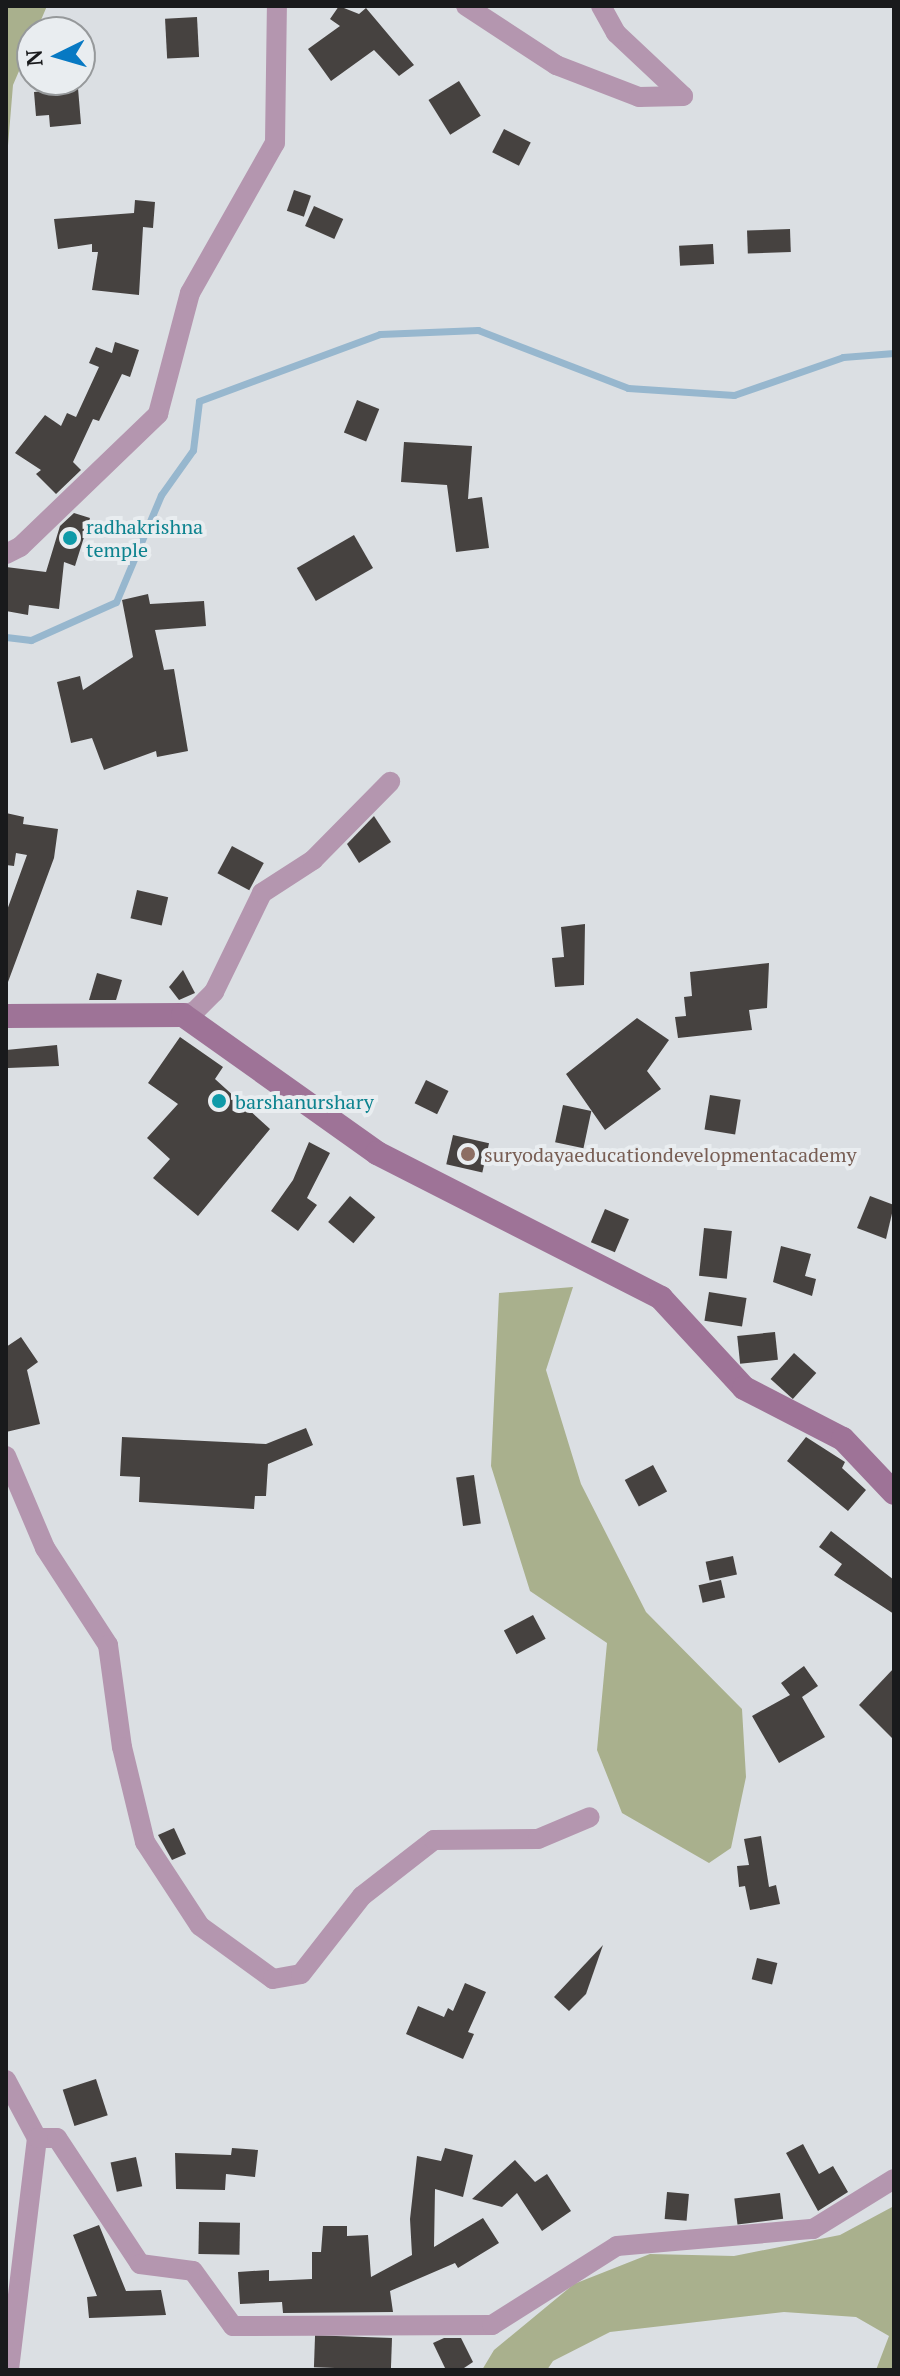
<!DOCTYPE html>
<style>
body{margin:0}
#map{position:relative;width:900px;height:2376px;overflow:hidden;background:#dbdfe3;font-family:"PT Serif",serif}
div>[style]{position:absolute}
.forest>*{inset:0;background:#a9b08d}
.stream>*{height:7px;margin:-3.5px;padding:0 3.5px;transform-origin:3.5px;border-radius:3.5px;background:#97b7ce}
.building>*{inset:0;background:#464240;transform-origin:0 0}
.street>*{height:20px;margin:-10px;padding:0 10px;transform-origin:10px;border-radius:10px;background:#b496af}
.secondary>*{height:24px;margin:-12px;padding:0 12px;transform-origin:12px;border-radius:12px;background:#9e7397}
.dots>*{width:22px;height:22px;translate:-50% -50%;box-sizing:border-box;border:4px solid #e9edf0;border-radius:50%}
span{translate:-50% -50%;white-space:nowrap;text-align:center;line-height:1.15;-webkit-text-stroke:8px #e9edf0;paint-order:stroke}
.culture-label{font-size:20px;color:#0d838f}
.left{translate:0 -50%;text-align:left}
.education-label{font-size:20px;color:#785e54}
.frame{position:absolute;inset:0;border:8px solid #191a1c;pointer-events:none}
.north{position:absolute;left:16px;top:16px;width:80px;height:80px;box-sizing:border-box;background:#e9edf0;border:2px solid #96999b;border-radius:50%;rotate:265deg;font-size:22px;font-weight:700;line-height:32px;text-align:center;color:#191a1c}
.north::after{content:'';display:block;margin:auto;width:28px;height:36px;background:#0779c3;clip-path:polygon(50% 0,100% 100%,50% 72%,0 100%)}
</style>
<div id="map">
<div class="forest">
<i style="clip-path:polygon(6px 6px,47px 6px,13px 85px,6px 170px)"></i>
<i style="clip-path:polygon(573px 1287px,546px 1370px,581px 1484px,646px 1612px,742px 1709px,746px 1777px,731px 1848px,709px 1863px,622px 1813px,597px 1750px,607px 1643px,530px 1591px,491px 1466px,499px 1293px)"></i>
<i style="clip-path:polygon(894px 2206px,894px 2370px,876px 2370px,889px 2336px,856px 2317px,784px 2312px,610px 2332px,553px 2361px,547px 2370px,482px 2370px,494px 2350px,574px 2284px,650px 2254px,734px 2256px,840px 2235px)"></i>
</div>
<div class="stream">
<i style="left:6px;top:637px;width:25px;rotate:7deg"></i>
<i style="left:31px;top:640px;width:93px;rotate:-24.1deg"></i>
<i style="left:116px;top:602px;width:116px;rotate:-67.2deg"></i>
<i style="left:161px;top:495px;width:55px;rotate:-54.6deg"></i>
<i style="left:193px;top:450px;width:49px;rotate:-83deg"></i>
<i style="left:199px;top:401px;width:193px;rotate:-20.3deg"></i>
<i style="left:380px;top:334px;width:98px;rotate:-2.3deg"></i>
<i style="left:478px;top:330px;width:161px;rotate:21.1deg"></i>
<i style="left:628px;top:388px;width:106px;rotate:3.8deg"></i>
<i style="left:734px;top:395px;width:115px;rotate:-19.2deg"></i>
<i style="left:843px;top:357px;width:51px;rotate:-4.5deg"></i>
</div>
<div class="building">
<i style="clip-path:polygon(339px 6px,359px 14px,366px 8px,414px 65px,399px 76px,374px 50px,331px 81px,308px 49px,340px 26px,330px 19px)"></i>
<i style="left:197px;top:17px;width:40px;height:32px;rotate:87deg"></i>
<i style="left:459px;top:81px;width:41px;height:36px;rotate:58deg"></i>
<i style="clip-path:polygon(78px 88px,81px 124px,50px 127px,49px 115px,36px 116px,34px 92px)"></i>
<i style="left:504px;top:129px;width:30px;height:26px;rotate:27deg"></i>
<i style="left:294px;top:190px;width:18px;height:22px;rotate:19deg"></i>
<i style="clip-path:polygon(135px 200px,155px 202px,153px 228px,143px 227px,139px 295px,92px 290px,98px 252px,92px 252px,92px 244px,58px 249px,54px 219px,134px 213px)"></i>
<i style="left:314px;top:206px;width:32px;height:22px;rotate:24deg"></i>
<i style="left:790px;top:229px;width:23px;height:43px;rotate:88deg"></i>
<i style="left:713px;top:244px;width:20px;height:34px;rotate:87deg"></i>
<i style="clip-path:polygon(115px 342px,139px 350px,130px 377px,122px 374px,99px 421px,93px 419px,73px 462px,81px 470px,56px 494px,36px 474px,41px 470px,15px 453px,45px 415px,61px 426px,67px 413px,76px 417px,99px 367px,89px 363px,96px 347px,112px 353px)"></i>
<i style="left:357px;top:400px;width:24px;height:35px;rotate:22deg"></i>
<i style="clip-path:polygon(404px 442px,472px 446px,468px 499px,482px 497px,489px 548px,456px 552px,447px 485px,401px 482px)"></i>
<i style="clip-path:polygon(74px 513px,90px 518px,75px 566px,64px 562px,59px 609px,29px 605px,28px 615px,6px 611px,6px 567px,46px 572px,60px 526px)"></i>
<i style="left:354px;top:535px;width:38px;height:66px;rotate:60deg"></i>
<i style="clip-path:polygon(148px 594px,150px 604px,204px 601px,206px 626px,155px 630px,164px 670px,174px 669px,188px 751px,157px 757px,156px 751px,104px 770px,92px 738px,71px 743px,57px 682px,80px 676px,83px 690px,133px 657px,122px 600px)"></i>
<i style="clip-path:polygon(6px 813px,24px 817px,23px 824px,58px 829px,54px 858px,8px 982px,6px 913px,27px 855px,16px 853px,14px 866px,6px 865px)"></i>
<i style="clip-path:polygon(374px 816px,391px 842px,359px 863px,347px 844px)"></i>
<i style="left:232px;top:846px;width:36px;height:31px;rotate:28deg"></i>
<i style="left:137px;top:890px;width:32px;height:29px;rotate:13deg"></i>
<i style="clip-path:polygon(585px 924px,584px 985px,555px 987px,552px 958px,564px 957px,561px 927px)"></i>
<i style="clip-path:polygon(769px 963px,767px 1008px,749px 1010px,752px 1030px,678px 1038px,675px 1017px,686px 1016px,684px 997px,692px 996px,690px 972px)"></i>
<i style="clip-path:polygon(183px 970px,195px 993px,179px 1000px,169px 987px)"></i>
<i style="clip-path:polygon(97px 973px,122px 980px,116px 1000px,89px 1000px)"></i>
<i style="clip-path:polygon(637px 1018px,669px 1040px,647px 1071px,661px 1089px,605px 1130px,566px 1074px)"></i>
<i style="clip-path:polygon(180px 1037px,223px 1067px,215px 1079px,270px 1129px,198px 1216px,153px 1178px,170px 1159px,147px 1138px,178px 1104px,148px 1083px)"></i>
<i style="clip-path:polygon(57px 1045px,59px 1066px,8px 1068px,6px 1050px)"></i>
<i style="left:426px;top:1080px;width:25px;height:26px;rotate:26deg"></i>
<i style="left:710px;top:1095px;width:31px;height:35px;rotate:9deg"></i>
<i style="left:563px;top:1105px;width:29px;height:38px;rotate:12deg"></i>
<i style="left:453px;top:1135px;width:37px;height:30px;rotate:13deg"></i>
<i style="clip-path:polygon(309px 1142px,330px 1153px,307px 1198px,317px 1205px,298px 1231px,271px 1211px,293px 1180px)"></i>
<i style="left:350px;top:1196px;width:33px;height:34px;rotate:40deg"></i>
<i style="clip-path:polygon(870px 1196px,894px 1205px,886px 1239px,857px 1228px)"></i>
<i style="left:605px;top:1209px;width:26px;height:36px;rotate:23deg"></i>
<i style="left:704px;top:1228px;width:28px;height:48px;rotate:6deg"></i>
<i style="clip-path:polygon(781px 1246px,811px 1254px,805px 1276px,816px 1279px,812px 1296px,773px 1282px)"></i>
<i style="left:709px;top:1292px;width:38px;height:29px;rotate:9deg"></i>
<i style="left:775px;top:1332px;width:28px;height:38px;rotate:84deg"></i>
<i style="clip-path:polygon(21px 1337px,38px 1362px,27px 1370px,40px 1424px,6px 1432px,6px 1347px)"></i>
<i style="left:794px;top:1353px;width:30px;height:35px;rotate:42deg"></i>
<i style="clip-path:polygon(306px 1428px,313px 1445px,268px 1464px,266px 1496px,255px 1496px,254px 1509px,139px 1502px,140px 1477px,120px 1476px,122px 1437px,266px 1444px)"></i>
<i style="clip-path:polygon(806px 1437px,845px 1462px,842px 1468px,866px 1490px,848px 1511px,787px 1461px)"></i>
<i style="left:653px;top:1465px;width:30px;height:32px;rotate:62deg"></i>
<i style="left:474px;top:1475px;width:49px;height:18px;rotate:82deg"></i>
<i style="clip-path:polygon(831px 1531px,894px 1580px,894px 1614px,834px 1575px,842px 1564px,819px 1547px)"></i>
<i style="left:733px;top:1556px;width:19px;height:28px;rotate:78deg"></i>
<i style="left:721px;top:1580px;width:18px;height:23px;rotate:77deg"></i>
<i style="left:533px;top:1615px;width:27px;height:33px;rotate:62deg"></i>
<i style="clip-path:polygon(804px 1666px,818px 1686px,802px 1697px,825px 1737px,779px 1763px,752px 1716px,790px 1695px,781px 1683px)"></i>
<i style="clip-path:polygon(894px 1668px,894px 1740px,859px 1705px)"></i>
<i style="clip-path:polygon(174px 1828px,186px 1854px,172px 1860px,158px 1835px)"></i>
<i style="clip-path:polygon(761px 1836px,769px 1887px,776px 1885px,780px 1904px,750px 1910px,745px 1886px,739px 1887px,737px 1866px,749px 1865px,744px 1839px)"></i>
<i style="clip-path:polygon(603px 1945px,586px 1994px,569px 2011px,554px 1997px)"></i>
<i style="left:757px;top:1958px;width:21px;height:22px;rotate:14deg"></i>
<i style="clip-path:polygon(465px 1983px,486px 1992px,468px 2032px,474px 2034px,463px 2059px,406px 2034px,418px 2006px,444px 2017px,448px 2008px,453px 2011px)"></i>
<i style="left:96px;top:2079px;width:38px;height:35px;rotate:72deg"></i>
<i style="clip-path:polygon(803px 2144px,819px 2174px,833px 2166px,848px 2192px,818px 2211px,786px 2153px)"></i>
<i style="clip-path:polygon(232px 2148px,258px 2150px,255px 2177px,226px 2174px,225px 2190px,176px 2189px,175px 2153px,231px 2155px)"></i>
<i style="clip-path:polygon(445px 2148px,473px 2155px,463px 2197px,435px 2189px,434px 2247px,483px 2218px,499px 2243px,458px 2268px,455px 2263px,390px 2291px,393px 2312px,283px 2313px,282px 2302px,240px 2304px,238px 2272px,269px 2270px,269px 2281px,312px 2279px,312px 2252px,321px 2252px,323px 2226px,347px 2226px,347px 2236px,368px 2235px,371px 2277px,412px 2255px,410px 2219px,417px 2156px,441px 2161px)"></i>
<i style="left:136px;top:2157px;width:30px;height:26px;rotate:78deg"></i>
<i style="clip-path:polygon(515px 2160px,535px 2182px,547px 2174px,571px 2211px,542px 2231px,517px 2193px,502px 2207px,472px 2199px)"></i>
<i style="left:667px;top:2192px;width:22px;height:27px;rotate:5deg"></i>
<i style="left:780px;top:2193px;width:26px;height:46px;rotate:83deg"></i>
<i style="left:199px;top:2222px;width:41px;height:32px;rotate:1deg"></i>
<i style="clip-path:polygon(99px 2225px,126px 2291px,161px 2290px,166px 2315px,89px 2318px,87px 2297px,97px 2296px,73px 2235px)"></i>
<i style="left:392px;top:2338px;width:32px;height:77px;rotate:92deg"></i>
<i style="clip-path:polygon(444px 2338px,461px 2338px,473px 2362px,461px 2370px,446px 2370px,433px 2343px)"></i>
</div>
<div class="street">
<i style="left:466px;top:6px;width:108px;rotate:33.2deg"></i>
<i style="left:556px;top:65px;width:89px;rotate:21.1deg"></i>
<i style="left:639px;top:97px;width:44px;rotate:-1.3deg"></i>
<i style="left:683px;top:96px;width:92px;rotate:-136.8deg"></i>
<i style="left:616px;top:33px;width:31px;rotate:-119deg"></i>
<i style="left:6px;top:554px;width:16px;rotate:-27deg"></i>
<i style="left:20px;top:547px;width:192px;rotate:-43.9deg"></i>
<i style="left:158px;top:414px;width:125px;rotate:-75.2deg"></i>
<i style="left:190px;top:293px;width:172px;rotate:-60.5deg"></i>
<i style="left:275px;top:143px;width:137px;rotate:-89.2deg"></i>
<i style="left:183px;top:1015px;width:13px;rotate:-18deg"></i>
<i style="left:195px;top:1011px;width:27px;rotate:-45deg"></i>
<i style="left:214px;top:992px;width:110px;rotate:-64.1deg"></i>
<i style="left:262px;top:893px;width:61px;rotate:-32.9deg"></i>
<i style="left:313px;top:860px;width:110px;rotate:-45.4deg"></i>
<i style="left:6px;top:1456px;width:100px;rotate:67deg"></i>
<i style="left:45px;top:1548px;width:116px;rotate:57deg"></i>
<i style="left:108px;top:1645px;width:103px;rotate:82.2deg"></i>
<i style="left:122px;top:1747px;width:98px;rotate:76.4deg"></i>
<i style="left:145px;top:1842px;width:100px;rotate:56.8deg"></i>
<i style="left:200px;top:1926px;width:90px;rotate:36deg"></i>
<i style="left:273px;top:1979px;width:28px;rotate:-10deg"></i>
<i style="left:301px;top:1974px;width:99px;rotate:-52deg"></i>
<i style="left:362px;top:1896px;width:91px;rotate:-37.9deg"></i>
<i style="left:434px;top:1840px;width:104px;rotate:-0.6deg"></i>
<i style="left:538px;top:1839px;width:56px;rotate:-22.9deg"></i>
<i style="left:6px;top:2080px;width:66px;rotate:61.9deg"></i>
<i style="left:37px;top:2138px;width:234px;rotate:96.9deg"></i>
<i style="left:37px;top:2138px;width:20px"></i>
<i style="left:57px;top:2138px;width:151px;rotate:56.6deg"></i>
<i style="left:140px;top:2264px;width:53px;rotate:7.5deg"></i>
<i style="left:193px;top:2271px;width:68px;rotate:54deg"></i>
<i style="left:233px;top:2326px;width:259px;rotate:-0.2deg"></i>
<i style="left:492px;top:2325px;width:148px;rotate:-32.3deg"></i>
<i style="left:617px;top:2246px;width:197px;rotate:-5deg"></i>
<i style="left:813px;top:2229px;width:95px;rotate:-31.7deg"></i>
</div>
<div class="secondary">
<i style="left:6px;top:1016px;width:177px;rotate:-0.3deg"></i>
<i style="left:183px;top:1015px;width:238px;rotate:35.4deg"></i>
<i style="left:377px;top:1153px;width:319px;rotate:27deg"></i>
<i style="left:661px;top:1298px;width:122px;rotate:47.3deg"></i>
<i style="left:744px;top:1388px;width:111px;rotate:27.3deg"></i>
<i style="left:843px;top:1439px;width:74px;rotate:46.6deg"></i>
</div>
<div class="dots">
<i style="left:70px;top:538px;background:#0f9aa8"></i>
<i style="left:219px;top:1101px;background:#0f9aa8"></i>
<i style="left:468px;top:1154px;background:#8d6e63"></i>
</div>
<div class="culture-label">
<span class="left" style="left:86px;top:538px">radhakrishna<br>temple</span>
<span class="left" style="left:235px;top:1101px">barshanurshary</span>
</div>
<div class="education-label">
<span class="left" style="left:484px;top:1154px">suryodayaeducationdevelopmentacademy</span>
</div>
<div class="frame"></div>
<div class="north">N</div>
</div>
